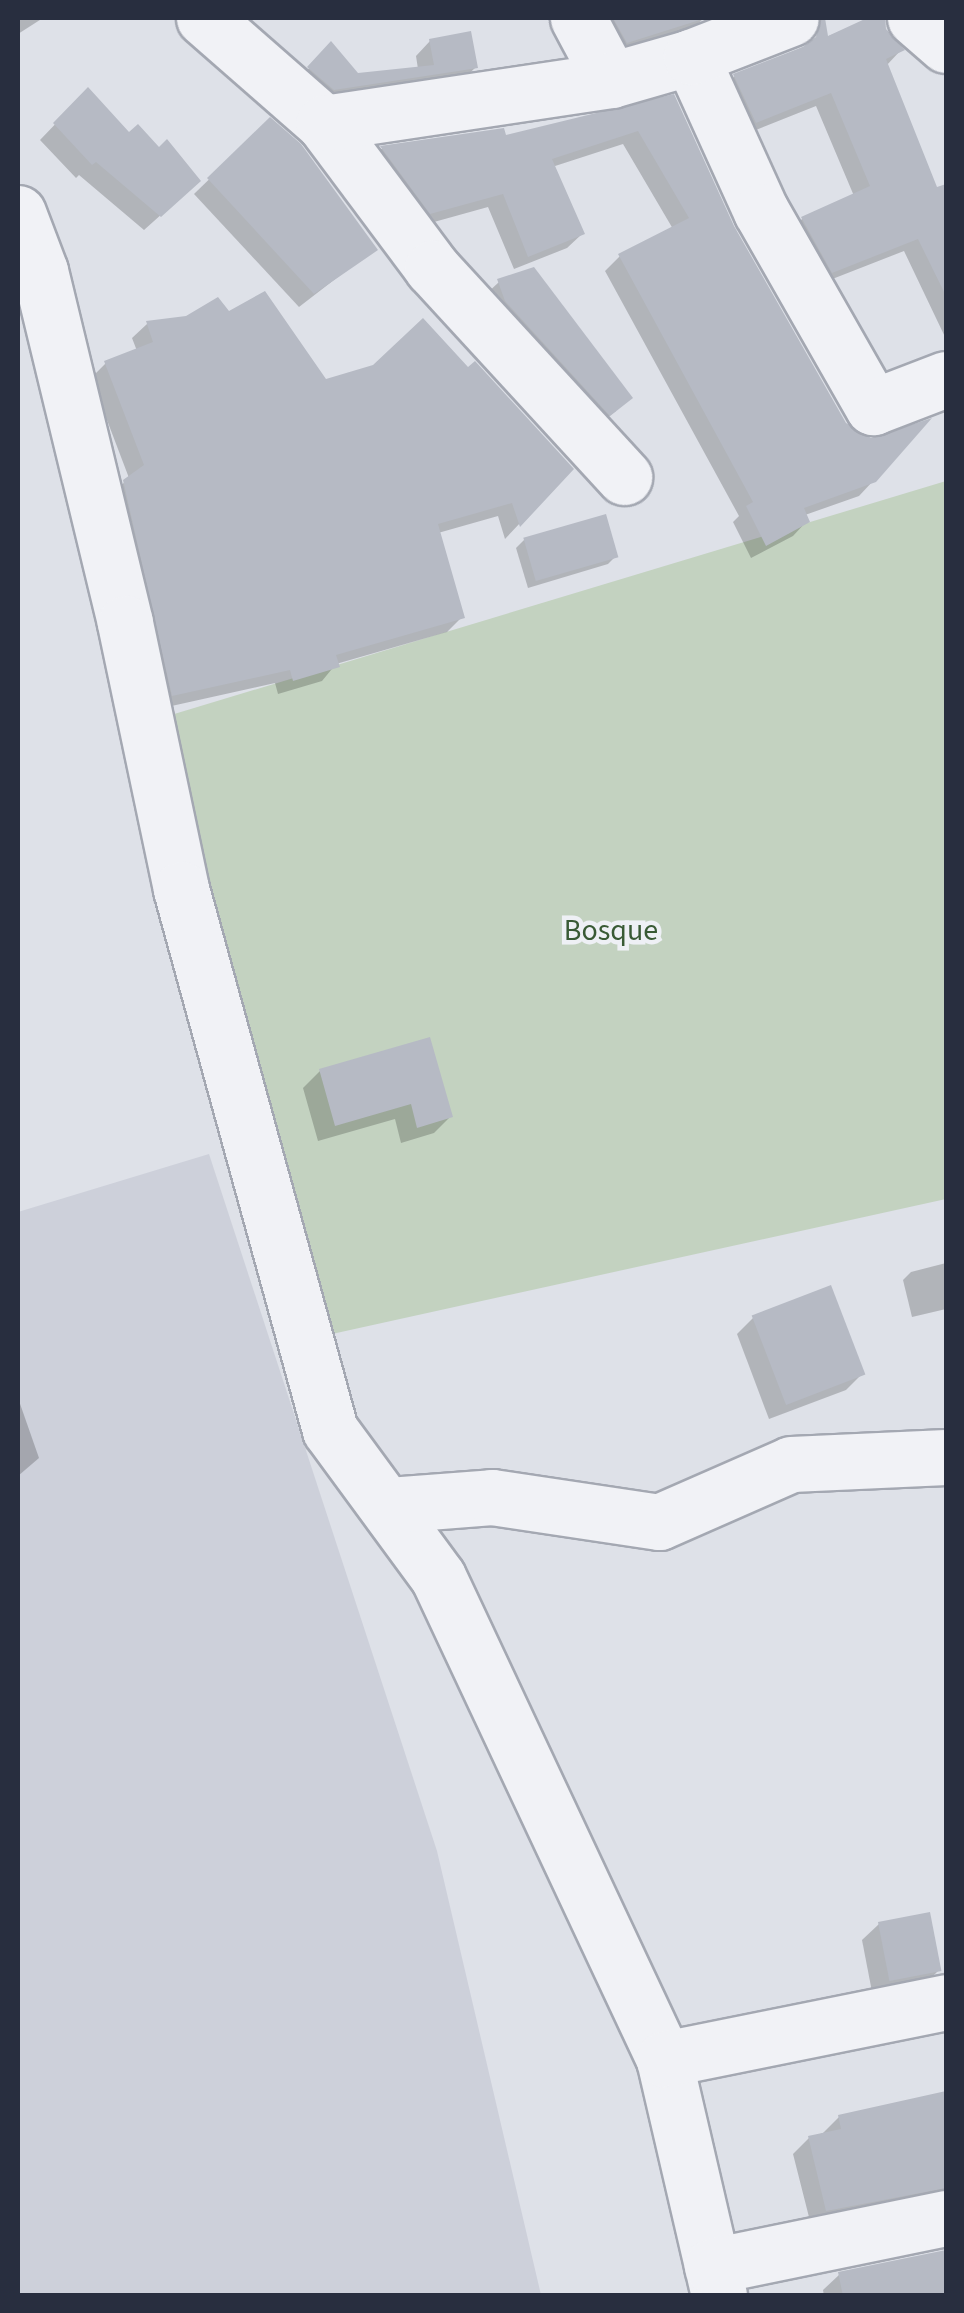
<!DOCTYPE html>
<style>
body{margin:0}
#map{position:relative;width:964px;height:2313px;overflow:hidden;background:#dee1e8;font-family:"Source Sans 3",sans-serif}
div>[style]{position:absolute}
.built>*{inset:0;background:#cdd0da}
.green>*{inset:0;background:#c3d2c0}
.shadow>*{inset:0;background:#0003}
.building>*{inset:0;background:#b6bac4;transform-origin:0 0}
.roads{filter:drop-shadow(2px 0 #a4a8b2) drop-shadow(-2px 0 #a4a8b2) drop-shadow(0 2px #a4a8b2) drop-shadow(0 -2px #a4a8b2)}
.minor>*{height:55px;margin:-27.5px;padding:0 27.5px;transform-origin:27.5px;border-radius:27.5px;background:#f1f2f6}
span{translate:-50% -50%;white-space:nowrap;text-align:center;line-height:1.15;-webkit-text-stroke:9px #eef0f5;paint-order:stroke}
.park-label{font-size:30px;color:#395a35}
.frame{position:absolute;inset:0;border:20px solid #282e3f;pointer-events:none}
</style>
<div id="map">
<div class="built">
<i style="clip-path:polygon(209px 1154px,437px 1851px,541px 2295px,18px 2295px,18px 1212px)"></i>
</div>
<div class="green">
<i style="clip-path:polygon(946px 481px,946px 1199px,332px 1334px,161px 718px)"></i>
</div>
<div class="shadow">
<i style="clip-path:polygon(18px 18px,43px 18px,18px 34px)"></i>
<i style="clip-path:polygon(589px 18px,704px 18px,691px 30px,612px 56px)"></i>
<i style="clip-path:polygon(871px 18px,883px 18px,883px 30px,901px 50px,886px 66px,936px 190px,946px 186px,946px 339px,904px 251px,817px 285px,788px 234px,802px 219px,854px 196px,816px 106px,741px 136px,720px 91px,735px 76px)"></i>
<i style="clip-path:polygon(430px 41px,475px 68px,460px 82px,318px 104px,295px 83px,331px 45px,357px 76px,418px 69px,416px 56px)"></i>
<i style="clip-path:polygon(88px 90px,182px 196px,144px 230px,79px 175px,76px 178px,40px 140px)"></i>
<i style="clip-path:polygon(672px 97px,732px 228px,874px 480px,859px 496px,805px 515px,807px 521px,793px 536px,751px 558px,733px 522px,739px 516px,605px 271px,620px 256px,673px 229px,623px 144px,552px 167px,582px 234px,567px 248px,514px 269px,488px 207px,416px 227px,368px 162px,381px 149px,502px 130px,504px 138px)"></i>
<i style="clip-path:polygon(270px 120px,374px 249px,299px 307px,194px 194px)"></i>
<i style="clip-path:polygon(499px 282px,616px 411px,595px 427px,485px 295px)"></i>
<i style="clip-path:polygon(228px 314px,325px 382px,468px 370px,571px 469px,505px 539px,498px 516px,438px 533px,462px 617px,447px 632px,336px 664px,322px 681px,278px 694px,275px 683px,158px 709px,109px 497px,129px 478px,91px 378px,105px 364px,137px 351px,132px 338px,147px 324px)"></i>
<i style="clip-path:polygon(524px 540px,616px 556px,608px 564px,528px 588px,516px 548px)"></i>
<i style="clip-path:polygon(320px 1071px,450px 1117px,434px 1133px,401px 1143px,395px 1119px,318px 1141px,303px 1088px)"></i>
<i style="clip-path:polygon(946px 1263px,946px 1309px,912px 1317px,903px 1280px,911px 1272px)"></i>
<i style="clip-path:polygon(753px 1318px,863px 1373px,846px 1390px,769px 1419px,737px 1334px)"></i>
<i style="clip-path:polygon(18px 1398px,39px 1458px,18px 1476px)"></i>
<i style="clip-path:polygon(879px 1924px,939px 1970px,922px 1987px,873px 1997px,862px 1940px)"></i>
<i style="clip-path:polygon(946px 2094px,946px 2208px,811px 2225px,793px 2154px,809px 2138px,823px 2133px,839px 2117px)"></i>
<i style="clip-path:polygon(946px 2252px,946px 2296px,824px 2296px,823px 2290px,840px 2274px)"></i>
</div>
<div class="building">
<i style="clip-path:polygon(613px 18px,706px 18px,627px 43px)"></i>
<i style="clip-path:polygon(821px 18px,825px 18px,828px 36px,867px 18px,885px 18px,886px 29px,905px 50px,886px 59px,937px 187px,946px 184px,946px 296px,918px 239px,832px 273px,801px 217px,870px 186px,831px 93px,756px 123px,733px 74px,803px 47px,816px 37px)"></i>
<i style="clip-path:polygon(471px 31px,478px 68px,334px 90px,307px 67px,331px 41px,358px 73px,434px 65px,429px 39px)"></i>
<i style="clip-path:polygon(88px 87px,129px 132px,138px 124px,159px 147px,167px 139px,201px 181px,161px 217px,96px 162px,92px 165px,53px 123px)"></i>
<i style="clip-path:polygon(674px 94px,734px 226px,846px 423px,871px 438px,932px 418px,876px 482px,804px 508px,810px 522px,766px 546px,746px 506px,753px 502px,618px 254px,689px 218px,638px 131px,552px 159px,585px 234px,528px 257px,503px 194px,430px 214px,380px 146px,504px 128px,506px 135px)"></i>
<i style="clip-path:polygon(270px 117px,301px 144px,378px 250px,314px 294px,207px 178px)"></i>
<i style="clip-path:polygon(534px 267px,633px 398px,610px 416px,505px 301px,497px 279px)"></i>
<i style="clip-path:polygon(265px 291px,326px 379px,373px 365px,423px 318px,468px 367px,475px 361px,574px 469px,520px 527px,512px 503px,438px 524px,465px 618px,336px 655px,340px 667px,293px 681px,290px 670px,172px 696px,123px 480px,144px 465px,104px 361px,153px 342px,146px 321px,186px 316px,218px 297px,229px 311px)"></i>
<i style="left:606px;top:514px;width:45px;height:86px;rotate:74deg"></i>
<i style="clip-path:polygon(430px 1037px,453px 1117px,417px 1128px,411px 1104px,335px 1126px,319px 1069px)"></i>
<i style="left:831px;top:1285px;width:96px;height:85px;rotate:69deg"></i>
<i style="left:930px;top:1912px;width:60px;height:53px;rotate:79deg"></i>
<i style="clip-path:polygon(946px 2091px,946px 2188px,826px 2211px,808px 2136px,841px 2129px,838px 2115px)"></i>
<i style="clip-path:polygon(946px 2250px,946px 2296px,843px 2296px,838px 2272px)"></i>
</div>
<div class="roads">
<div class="minor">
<i style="left:204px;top:18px;width:159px;rotate:41.2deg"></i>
<i style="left:324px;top:123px;width:181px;rotate:53.3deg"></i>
<i style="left:432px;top:268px;width:284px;rotate:47.4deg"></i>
<i style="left:578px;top:18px;width:70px;rotate:62deg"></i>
<i style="left:915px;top:18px;width:41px;rotate:41.1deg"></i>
<i style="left:691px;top:57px;width:169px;rotate:65.6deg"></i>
<i style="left:761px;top:211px;width:226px;rotate:60.3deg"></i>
<i style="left:873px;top:407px;width:78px;rotate:-21deg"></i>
<i style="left:324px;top:123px;width:290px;rotate:-8.5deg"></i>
<i style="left:611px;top:80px;width:83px;rotate:-16deg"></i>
<i style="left:691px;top:57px;width:107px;rotate:-21.3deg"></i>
<i style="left:18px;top:213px;width:62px;rotate:69.2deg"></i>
<i style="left:40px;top:271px;width:362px;rotate:76.4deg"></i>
<i style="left:125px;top:623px;width:272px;rotate:78.1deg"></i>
<i style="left:181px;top:889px;width:561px;rotate:74.6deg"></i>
<i style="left:330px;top:1430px;width:182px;rotate:53.7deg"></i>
<i style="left:438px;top:1577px;width:532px;rotate:64.88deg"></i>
<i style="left:664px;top:2059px;width:243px;rotate:76.9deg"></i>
<i style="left:389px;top:1505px;width:103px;rotate:-4.4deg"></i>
<i style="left:492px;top:1497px;width:169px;rotate:8.5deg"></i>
<i style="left:659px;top:1522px;width:144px;rotate:-23.7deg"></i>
<i style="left:791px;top:1464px;width:155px;rotate:-2.6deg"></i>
<i style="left:664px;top:2059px;width:288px;rotate:-11.4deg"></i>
<i style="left:712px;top:2266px;width:239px;rotate:-11.6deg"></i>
</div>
</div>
<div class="park-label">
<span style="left:611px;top:931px">Bosque</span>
</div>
<div class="frame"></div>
</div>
